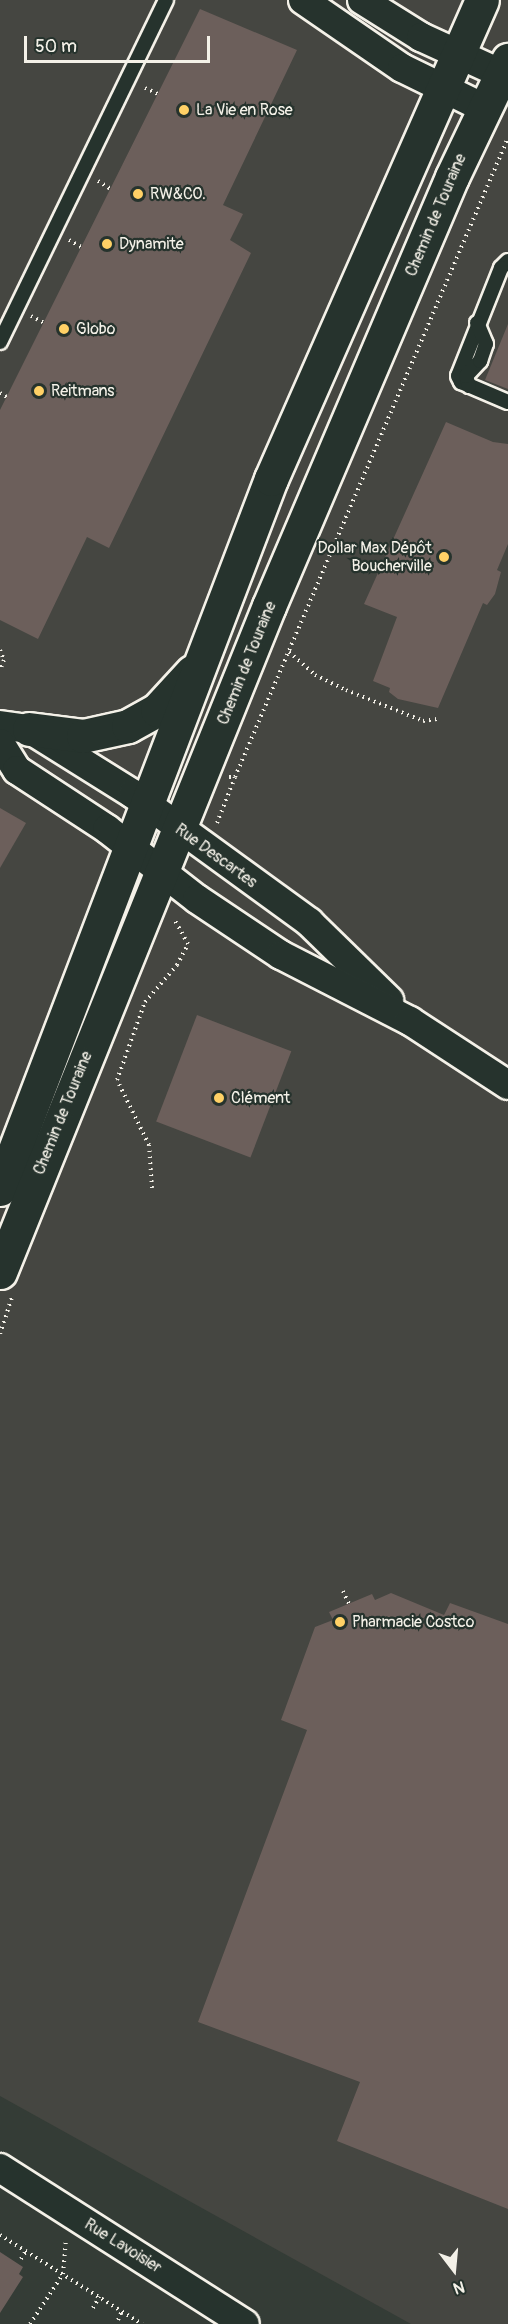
<!DOCTYPE html>
<meta charset="utf-8">
<style>
body{margin:0}
#map{position:relative;width:508px;height:2324px;overflow:hidden;background:#343c36;font-family:Pangolin,sans-serif}
div>[style]{position:absolute}
.built>*{inset:0;background:#454641}
.building>*{inset:0;background:#6c5f5b;transform-origin:0 0}
.path>*{height:4px;margin-top:-2px;transform-origin:0;background:repeating-linear-gradient(90deg,#f4f1e8 0 1.5px,transparent 0 6px)}
.roads{filter:drop-shadow(2px 0 #f4f1e8) drop-shadow(-2px 0 #f4f1e8) drop-shadow(0 2px #f4f1e8) drop-shadow(0 -2px #f4f1e8)}
.lane>*{height:14px;margin:-7px;padding:0 7px;transform-origin:7px;border-radius:7px;background:#26332d}
.street>*{height:28px;margin:-14px;padding:0 14px;transform-origin:14px;border-radius:14px;background:#26332d}
.secondary>*{height:33px;margin:-16.5px;padding:0 16.5px;transform-origin:16.5px;border-radius:16.5px;background:#26332d}
.dots>*{width:16px;height:16px;translate:-50% -50%;box-sizing:border-box;border:3px solid #26332d;border-radius:50%}
span{translate:-50% -50%;white-space:nowrap;text-align:center;line-height:1.15;-webkit-text-stroke:4.5px #26332d;paint-order:stroke}
.poi-label{font-size:16px;color:#f4f1e8}
.left{translate:0 -50%;text-align:left}
.right{translate:-100% -50%;text-align:right}
.street-label{font-size:16px;color:#f4f1e8}
.north{position:absolute;left:424px;top:2240px;width:60px;height:60px;-webkit-text-stroke:4px #26332d;paint-order:stroke;rotate:164deg;font-size:16px;font-weight:700;line-height:24px;text-align:center;color:#f4f1e8}
.north::after{content:'';display:block;margin:auto;width:21px;height:27px;background:#f4f1e8;clip-path:polygon(50% 0,100% 100%,50% 72%,0 100%)}
.scale{position:absolute;left:24px;top:36px;width:186px;height:27px;box-sizing:border-box;border:3px solid #f4f1e8;border-top:0;padding-left:8px;font-size:18px;line-height:21px;white-space:nowrap;color:#f4f1e8;-webkit-text-stroke:4px #26332d;paint-order:stroke}
</style>
<div id="map">
<div class="built">
<i style="clip-path:polygon(0 0,508px 0,508px 2324px,411px 2324px,0 2096px)"></i>
</div>
<div class="building">
<i style="clip-path:polygon(200px 9px,297px 50px,223px 205px,243px 214px,230px 240px,251px 253px,109px 548px,87px 537px,38px 639px,0 620px,0 410px)"></i>
<i style="clip-path:polygon(508px 324px,508px 389px,485px 380px)"></i>
<i style="clip-path:polygon(446px 422px,493px 442px,508px 444px,508px 544px,497px 570px,501px 572px,495px 594px,487px 605px,483px 603px,438px 708px,398px 699px,389px 692px,390px 688px,373px 681px,397px 617px,364px 604px)"></i>
<i style="clip-path:polygon(0 808px,26px 823px,0 868px)"></i>
<i style="left:197px;top:1015px;width:101px;height:114px;rotate:21deg"></i>
<i style="clip-path:polygon(391px 1593px,444px 1615px,450px 1603px,508px 1624px,508px 2209px,337px 2141px,360px 2082px,198px 2022px,307px 1730px,281px 1720px,315px 1627px,333px 1620px,329px 1612px,372px 1594px,375px 1600px)"></i>
<i style="clip-path:polygon(0 2252px,23px 2267px,19px 2274px,23px 2277px,0 2313px)"></i>
</div>
<div class="path">
<i style="left:145px;top:88px;width:14px;rotate:25deg"></i>
<i style="left:98px;top:181px;width:15px;rotate:32deg"></i>
<i style="left:69px;top:240px;width:14px;rotate:30deg"></i>
<i style="left:31px;top:316px;width:15px;rotate:28deg"></i>
<i style="left:0;top:393px;width:8px;rotate:30deg"></i>
<i style="left:0;top:650px;width:11px;rotate:68deg"></i>
<i style="left:4px;top:660px;width:11px;rotate:112deg"></i>
<i style="left:289px;top:652px;width:35px;rotate:41deg"></i>
<i style="left:315px;top:675px;width:34px;rotate:26deg"></i>
<i style="left:346px;top:690px;width:83px;rotate:21.9deg"></i>
<i style="left:423px;top:721px;width:14px;rotate:-8deg"></i>
<i style="left:229px;top:777px;width:6px"></i>
<i style="left:235px;top:777px;width:695px;rotate:-66.87deg"></i>
<i style="left:217px;top:823px;width:49px;rotate:-68.6deg"></i>
<i style="left:152px;top:1188px;width:43px;rotate:-94deg"></i>
<i style="left:149px;top:1145px;width:72px;rotate:-116.2deg"></i>
<i style="left:117px;top:1080px;width:83px;rotate:-70.3deg"></i>
<i style="left:145px;top:1002px;width:49px;rotate:-49.1deg"></i>
<i style="left:177px;top:965px;width:24px;rotate:-62deg"></i>
<i style="left:188px;top:944px;width:26px;rotate:-119deg"></i>
<i style="left:0;top:1334px;width:38px;rotate:-72deg"></i>
<i style="left:343px;top:1591px;width:14px;rotate:65deg"></i>
<i style="left:0;top:2235px;width:168px;rotate:32.1deg"></i>
<i style="left:21px;top:2259px;width:9px;rotate:-58deg"></i>
<i style="left:93px;top:2308px;width:13px;rotate:-61deg"></i>
<i style="left:118px;top:2320px;width:10px;rotate:-66deg"></i>
<i style="left:30px;top:2324px;width:60px;rotate:-56.6deg"></i>
<i style="left:63px;top:2274px;width:33px;rotate:-85deg"></i>
</div>
<div class="roads">
<div class="lane">
<i style="left:508px;top:261px;width:10px;rotate:135deg"></i>
<i style="left:501px;top:268px;width:116px;rotate:111.7deg"></i>
<i style="left:458px;top:376px;width:7px;rotate:63deg"></i>
<i style="left:461px;top:382px;width:51px;rotate:23.1deg"></i>
<i style="left:0;top:342px;width:380px;rotate:-64.1deg"></i>
<i style="left:469px;top:386px;width:10px;rotate:-107deg"></i>
<i style="left:466px;top:376px;width:21px;rotate:-47deg"></i>
<i style="left:480px;top:361px;width:18px;rotate:-71deg"></i>
<i style="left:486px;top:344px;width:23px;rotate:-113deg"></i>
</div>
<div class="street">
<i style="left:303px;top:0;width:120px;rotate:34.5deg"></i>
<i style="left:402px;top:68px;width:91px;rotate:26deg"></i>
<i style="left:362px;top:0;width:70px;rotate:32.1deg"></i>
<i style="left:421px;top:37px;width:89px;rotate:24.6deg"></i>
<i style="left:0;top:725px;width:29px;rotate:8deg"></i>
<i style="left:29px;top:729px;width:123px;rotate:32deg"></i>
<i style="left:133px;top:794px;width:218px;rotate:36deg"></i>
<i style="left:309px;top:922px;width:112px;rotate:44.3deg"></i>
<i style="left:0;top:743px;width:32px;rotate:58deg"></i>
<i style="left:17px;top:770px;width:108px;rotate:33.2deg"></i>
<i style="left:107px;top:829px;width:114px;rotate:37.9deg"></i>
<i style="left:197px;top:899px;width:101px;rotate:33.7deg"></i>
<i style="left:281px;top:955px;width:145px;rotate:27.1deg"></i>
<i style="left:410px;top:1021px;width:117px;rotate:33.1deg"></i>
<i style="left:0;top:2168px;width:290px;rotate:32.5deg"></i>
</div>
<div class="secondary">
<i style="left:29px;top:729px;width:54px;rotate:7.4deg"></i>
<i style="left:83px;top:736px;width:46px;rotate:-12.5deg"></i>
<i style="left:128px;top:726px;width:33px;rotate:-29deg"></i>
<i style="left:157px;top:710px;width:52px;rotate:-47.4deg"></i>
<i style="left:0;top:1189px;width:760px;rotate:-69.11deg"></i>
<i style="left:271px;top:479px;width:523px;rotate:-66.23deg"></i>
<i style="left:0;top:1272px;width:718px;rotate:-68.01deg"></i>
<i style="left:269px;top:606px;width:466px;rotate:-66.9deg"></i>
<i style="left:452px;top:177px;width:130px;rotate:-64.4deg"></i>
</div>
</div>
<div class="dots">
<i style="left:184px;top:110px;background:#ffd166"></i>
<i style="left:138px;top:194px;background:#ffd166"></i>
<i style="left:107px;top:244px;background:#ffd166"></i>
<i style="left:64px;top:329px;background:#ffd166"></i>
<i style="left:39px;top:391px;background:#ffd166"></i>
<i style="left:444px;top:557px;background:#ffd166"></i>
<i style="left:219px;top:1098px;background:#ffd166"></i>
<i style="left:340px;top:1622px;background:#ffd166"></i>
</div>
<div class="poi-label">
<span class="left" style="left:196px;top:110px">La Vie en Rose</span>
<span class="left" style="left:150px;top:194px">RW&amp;CO.</span>
<span class="left" style="left:119px;top:244px">Dynamite</span>
<span class="left" style="left:76px;top:329px">Globo</span>
<span class="left" style="left:51px;top:391px">Reitmans</span>
<span class="right" style="left:432px;top:557px">Dollar Max Dépôt<br>Boucherville</span>
<span class="left" style="left:231px;top:1098px">Clément</span>
<span class="left" style="left:352px;top:1622px">Pharmacie Costco</span>
</div>
<div class="street-label">
<span style="left:436px;top:215px;rotate:-67deg">Chemin de Touraine</span>
<span style="left:247px;top:663px;rotate:-68deg">Chemin de Touraine</span>
<span style="left:216px;top:856px;rotate:36deg">Rue Descartes</span>
<span style="left:63px;top:1113px;rotate:-68deg">Chemin de Touraine</span>
<span style="left:123px;top:2246px;rotate:32deg">Rue Lavoisier</span>
</div>
<div class="north">N</div>
<div class="scale">50 m</div>
</div>
